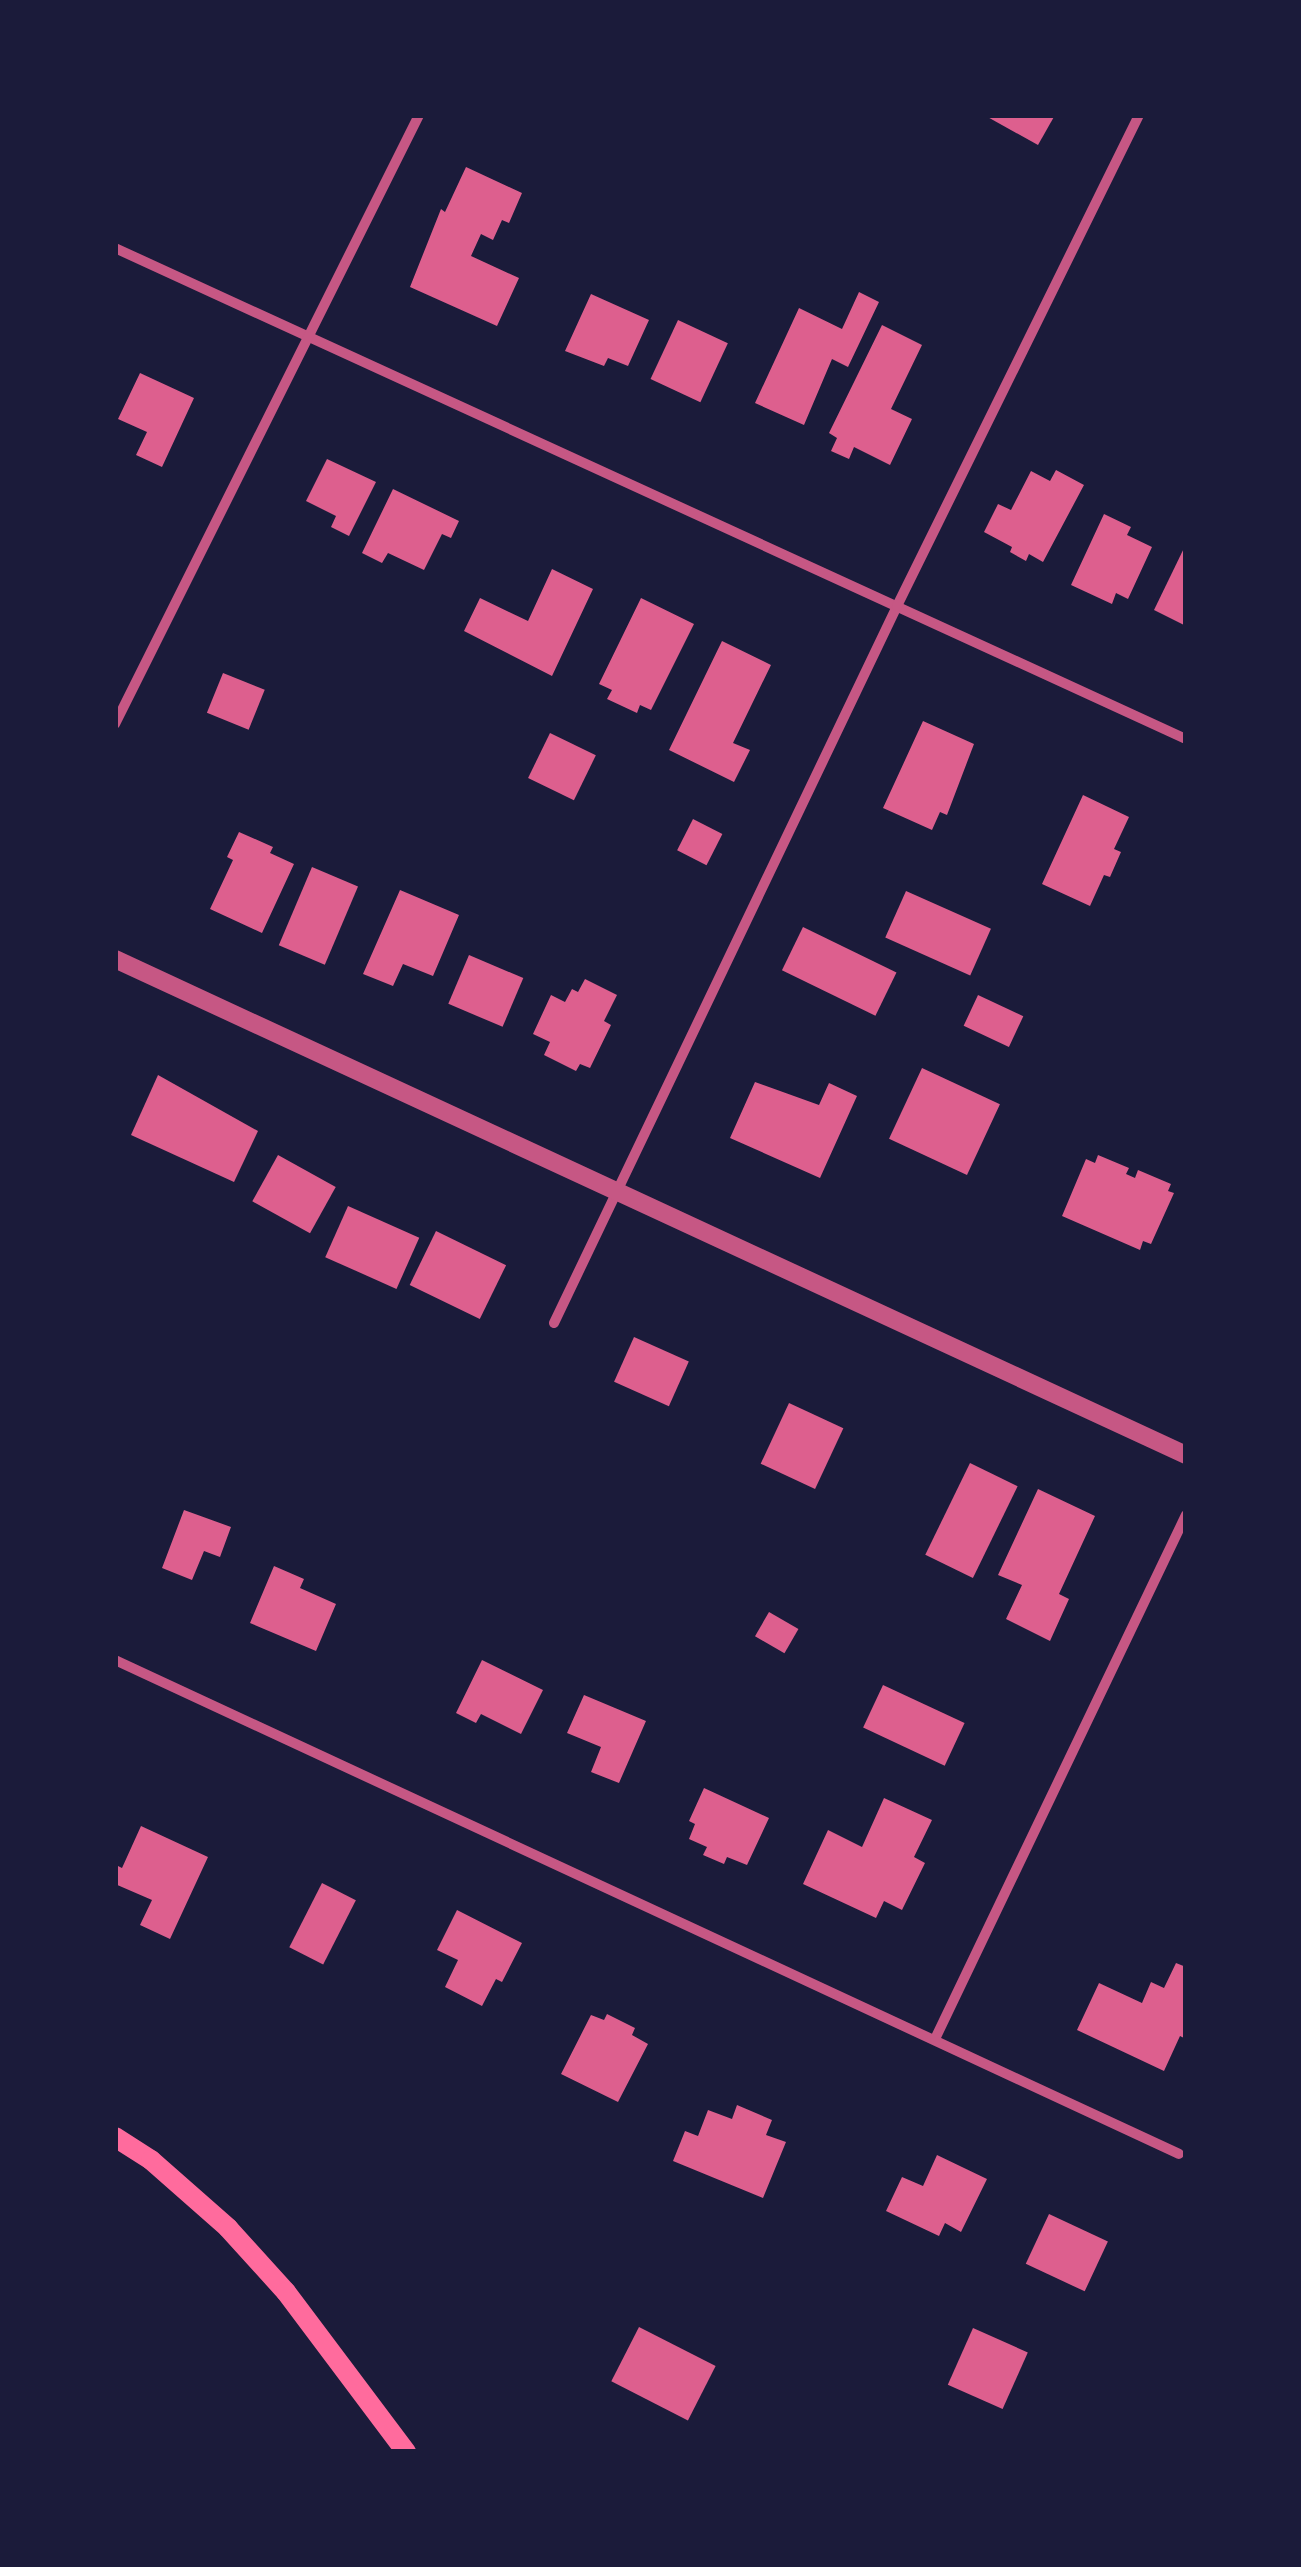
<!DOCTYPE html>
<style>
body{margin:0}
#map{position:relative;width:1301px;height:2567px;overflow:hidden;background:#1b1b3a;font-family:Barlow,sans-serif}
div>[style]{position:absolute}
.building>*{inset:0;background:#dd5f8e;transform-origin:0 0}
.minor>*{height:10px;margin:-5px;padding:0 5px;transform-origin:5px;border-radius:5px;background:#c65784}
.tertiary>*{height:18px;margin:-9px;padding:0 9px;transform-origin:9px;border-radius:9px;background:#c65784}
.secondary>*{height:20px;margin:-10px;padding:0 10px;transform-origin:10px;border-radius:10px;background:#ff6b9d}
span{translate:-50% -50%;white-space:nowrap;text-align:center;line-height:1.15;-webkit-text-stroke:8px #1b1b3a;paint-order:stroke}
.frame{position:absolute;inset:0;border:118px solid #1b1b3a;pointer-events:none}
</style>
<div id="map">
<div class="building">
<i style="clip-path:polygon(984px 115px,1055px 115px,1038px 145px)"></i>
<i style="clip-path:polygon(466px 167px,522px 193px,509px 223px,502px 220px,493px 240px,481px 234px,471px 256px,519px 278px,497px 326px,410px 287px,441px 209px,445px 212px)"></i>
<i style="clip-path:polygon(859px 292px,879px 302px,848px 367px,832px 359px,804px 425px,755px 403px,799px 308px,842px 329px)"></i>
<i style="clip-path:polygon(591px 294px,649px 320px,628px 366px,608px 358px,604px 366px,565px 351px)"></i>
<i style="left:678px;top:320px;width:55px;height:65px;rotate:25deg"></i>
<i style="clip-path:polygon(882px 325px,922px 345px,891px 409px,912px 419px,890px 465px,854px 447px,849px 459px,831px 451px,837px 438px,829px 433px)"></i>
<i style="clip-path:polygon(140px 373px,194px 398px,162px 467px,136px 455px,147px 432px,118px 419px)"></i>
<i style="clip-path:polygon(327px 459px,376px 482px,349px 536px,331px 527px,336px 516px,306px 501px)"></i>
<i style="clip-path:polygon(1056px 470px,1084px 485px,1043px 562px,1029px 554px,1026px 561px,1010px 552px,1012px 547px,984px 532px,998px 504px,1011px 510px,1031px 471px,1050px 481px)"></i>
<i style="clip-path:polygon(393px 489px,459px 521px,451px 538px,442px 534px,424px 570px,388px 553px,382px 563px,362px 553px)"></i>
<i style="clip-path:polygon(1104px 514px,1131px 527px,1127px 535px,1152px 547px,1128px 599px,1116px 593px,1112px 604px,1071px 585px)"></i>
<i style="clip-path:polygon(1186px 544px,1186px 626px,1154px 610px)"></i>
<i style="clip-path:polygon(552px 569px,593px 589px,552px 676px,464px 631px,480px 598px,528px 621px)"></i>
<i style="clip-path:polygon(641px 598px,694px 624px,651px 710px,640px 705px,637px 713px,607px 699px,612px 690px,599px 684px)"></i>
<i style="clip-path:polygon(722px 641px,771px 665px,733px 743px,750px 750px,734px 782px,669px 750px)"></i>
<i style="left:223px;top:673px;width:45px;height:43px;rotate:22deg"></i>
<i style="clip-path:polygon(923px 721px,974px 744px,947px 815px,940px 812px,932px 830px,883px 808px)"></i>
<i style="left:550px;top:733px;width:51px;height:50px;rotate:26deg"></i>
<i style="clip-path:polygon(1083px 795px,1129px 817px,1114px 849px,1121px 852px,1110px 877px,1104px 875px,1090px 906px,1042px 884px)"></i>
<i style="left:693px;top:819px;width:33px;height:35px;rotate:27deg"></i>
<i style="clip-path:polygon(239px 832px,273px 847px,270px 853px,294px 864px,262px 933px,210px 909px,233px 860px,227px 857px)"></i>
<i style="left:312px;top:867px;width:50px;height:85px;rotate:23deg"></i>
<i style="clip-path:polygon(400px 890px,459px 915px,433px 976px,403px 964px,393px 986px,363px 974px)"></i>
<i style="left:906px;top:891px;width:93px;height:51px;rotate:24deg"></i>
<i style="left:803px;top:927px;width:104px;height:48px;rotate:26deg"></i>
<i style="left:469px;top:955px;width:59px;height:53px;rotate:23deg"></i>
<i style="clip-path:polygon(585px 979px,617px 995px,604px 1021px,611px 1025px,590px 1068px,580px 1064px,576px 1071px,544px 1055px,550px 1042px,533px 1034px,551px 995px,565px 1002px,572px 989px,578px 992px)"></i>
<i style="left:978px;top:995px;width:50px;height:34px;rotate:25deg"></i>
<i style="left:922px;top:1068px;width:86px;height:78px;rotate:25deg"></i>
<i style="clip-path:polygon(158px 1075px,258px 1131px,234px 1182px,131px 1135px)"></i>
<i style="clip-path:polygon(755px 1082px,819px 1105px,829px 1083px,857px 1096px,820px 1178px,730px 1138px)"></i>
<i style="left:278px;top:1155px;width:66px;height:53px;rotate:29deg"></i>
<i style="clip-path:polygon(1098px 1155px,1129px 1168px,1126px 1174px,1135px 1178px,1138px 1170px,1171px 1184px,1168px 1191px,1174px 1193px,1151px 1244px,1143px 1241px,1140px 1250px,1062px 1216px,1086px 1159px,1095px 1163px)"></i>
<i style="left:348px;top:1206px;width:78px;height:56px;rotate:24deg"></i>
<i style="left:436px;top:1231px;width:78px;height:60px;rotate:26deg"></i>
<i style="left:634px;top:1337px;width:60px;height:49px;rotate:24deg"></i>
<i style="left:789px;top:1403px;width:60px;height:67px;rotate:25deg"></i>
<i style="left:970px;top:1463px;width:53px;height:102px;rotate:26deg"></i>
<i style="clip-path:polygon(1038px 1489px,1095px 1516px,1059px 1594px,1069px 1599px,1050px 1641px,1006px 1619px,1022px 1585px,998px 1575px)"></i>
<i style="clip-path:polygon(184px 1510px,231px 1527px,220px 1557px,204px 1551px,192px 1580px,162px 1568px)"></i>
<i style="clip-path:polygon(274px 1566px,304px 1579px,300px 1588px,336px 1604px,316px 1651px,250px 1623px)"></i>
<i style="left:769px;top:1612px;width:34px;height:28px;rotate:30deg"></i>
<i style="clip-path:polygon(482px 1660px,543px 1690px,521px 1734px,481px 1714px,476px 1723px,456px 1713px)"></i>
<i style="left:883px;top:1685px;width:90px;height:47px;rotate:25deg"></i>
<i style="clip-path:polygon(584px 1695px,646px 1721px,619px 1783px,591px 1772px,601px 1747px,567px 1733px)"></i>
<i style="clip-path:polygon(704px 1788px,769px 1818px,747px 1865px,727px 1857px,724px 1864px,703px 1855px,707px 1847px,689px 1839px,695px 1824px,689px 1821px)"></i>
<i style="clip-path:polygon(884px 1798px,932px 1820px,914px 1857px,925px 1863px,902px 1910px,884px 1901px,876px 1918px,803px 1884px,828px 1830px,862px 1847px)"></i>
<i style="clip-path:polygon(141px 1826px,208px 1857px,170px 1939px,140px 1925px,152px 1900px,115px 1884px,116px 1865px,122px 1868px)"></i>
<i style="left:322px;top:1883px;width:38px;height:72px;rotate:27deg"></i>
<i style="clip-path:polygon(457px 1910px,522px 1943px,502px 1982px,496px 1979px,482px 2006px,445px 1987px,458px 1960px,437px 1950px)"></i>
<i style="clip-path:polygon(1176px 1963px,1186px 1967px,1186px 2039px,1180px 2036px,1164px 2071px,1077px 2030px,1099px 1983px,1142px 2003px,1151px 1982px,1164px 1988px)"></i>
<i style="clip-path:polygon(607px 2014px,635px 2028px,632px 2035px,648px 2044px,618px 2102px,561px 2074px,591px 2015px,604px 2020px)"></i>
<i style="clip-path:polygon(737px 2105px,772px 2120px,766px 2135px,786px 2142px,763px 2198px,673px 2161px,685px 2131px,698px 2136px,708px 2110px,732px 2119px)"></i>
<i style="clip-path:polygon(937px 2155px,987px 2179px,961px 2232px,945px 2223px,939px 2236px,886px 2211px,902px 2177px,923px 2186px)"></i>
<i style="left:1049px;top:2214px;width:65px;height:55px;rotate:25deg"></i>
<i style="left:639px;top:2327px;width:86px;height:61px;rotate:27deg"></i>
<i style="left:973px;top:2328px;width:60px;height:62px;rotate:24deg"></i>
</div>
<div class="minor">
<i style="left:115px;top:248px;width:1178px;rotate:24.63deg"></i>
<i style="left:115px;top:724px;width:681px;rotate:-63.47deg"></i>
<i style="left:554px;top:1323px;width:795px;rotate:-64.43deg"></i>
<i style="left:897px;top:606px;width:547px;rotate:-63.76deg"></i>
<i style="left:115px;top:1660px;width:1173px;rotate:24.9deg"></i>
<i style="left:935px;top:2039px;width:581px;rotate:-64.41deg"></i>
</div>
<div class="tertiary">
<i style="left:115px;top:959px;width:1180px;rotate:24.85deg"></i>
</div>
<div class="secondary">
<i style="left:115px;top:2137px;width:43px;rotate:32.6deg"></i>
<i style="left:151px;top:2160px;width:103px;rotate:41.4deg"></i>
<i style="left:228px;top:2228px;width:86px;rotate:47.8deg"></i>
<i style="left:286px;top:2292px;width:200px;rotate:53.1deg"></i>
</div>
<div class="frame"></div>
</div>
